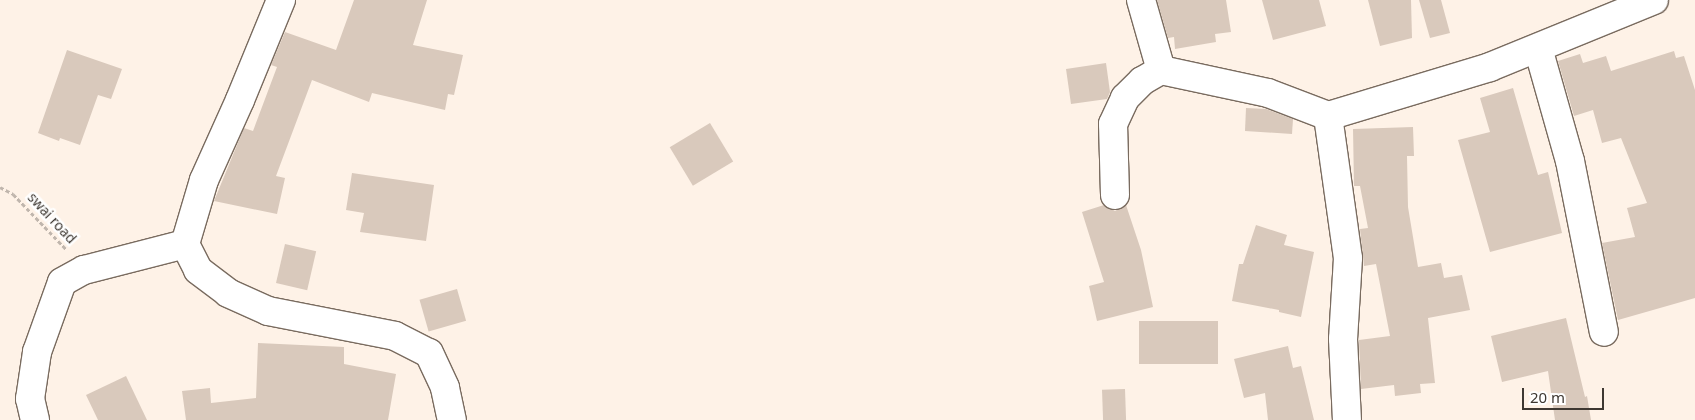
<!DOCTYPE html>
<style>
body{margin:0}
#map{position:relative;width:1695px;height:420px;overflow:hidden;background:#fef2e7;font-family:"Noto Sans",sans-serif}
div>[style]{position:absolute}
.building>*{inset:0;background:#d9c9bc;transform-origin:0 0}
.path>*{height:3px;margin-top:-1.5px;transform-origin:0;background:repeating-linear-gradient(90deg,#c0b6ad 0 4px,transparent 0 6.5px)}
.roads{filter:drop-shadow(1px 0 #796b5f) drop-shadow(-1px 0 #796b5f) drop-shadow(0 1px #796b5f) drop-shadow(0 -1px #796b5f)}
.street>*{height:28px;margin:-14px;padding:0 14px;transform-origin:14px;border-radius:14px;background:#fff}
span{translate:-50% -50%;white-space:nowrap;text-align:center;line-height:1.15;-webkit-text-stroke:5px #fff;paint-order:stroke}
.street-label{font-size:14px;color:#3e3832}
.scale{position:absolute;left:1522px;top:388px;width:82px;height:22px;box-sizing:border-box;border:2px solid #3e3832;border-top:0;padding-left:6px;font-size:15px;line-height:18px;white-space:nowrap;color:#3e3832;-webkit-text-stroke:4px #fff;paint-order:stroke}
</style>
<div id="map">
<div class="building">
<i style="clip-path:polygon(354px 0,427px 0,413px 45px,463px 55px,454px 95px,448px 94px,445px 110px,372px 93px,369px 102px,312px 80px,276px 176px,285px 178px,277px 214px,214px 201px,244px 128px,253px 131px,277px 67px,271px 65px,285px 32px,336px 50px)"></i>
<i style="clip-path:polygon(1157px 0,1226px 0,1231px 32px,1215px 34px,1216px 42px,1175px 49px,1174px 37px,1168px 38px)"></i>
<i style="clip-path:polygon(1262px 0,1319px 0,1326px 26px,1273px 40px)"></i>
<i style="clip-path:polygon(1368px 0,1411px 0,1412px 38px,1380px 46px)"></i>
<i style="clip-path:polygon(1419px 0,1441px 0,1450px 33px,1430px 38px)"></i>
<i style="clip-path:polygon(67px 50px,122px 69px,111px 99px,98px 95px,80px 145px,60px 138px,59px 141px,38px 133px)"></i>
<i style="clip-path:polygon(1674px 51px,1676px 58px,1684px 56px,1695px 90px,1695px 298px,1618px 320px,1602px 243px,1635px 237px,1627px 208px,1647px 203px,1621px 138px,1602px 143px,1593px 110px,1574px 116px,1558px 61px,1580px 54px,1583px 63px,1606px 56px,1611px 71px)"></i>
<i style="clip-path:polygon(1106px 63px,1110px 92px,1107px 99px,1071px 104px,1066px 69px)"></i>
<i style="clip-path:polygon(1513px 88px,1538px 175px,1548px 172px,1562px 233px,1490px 252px,1458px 140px,1490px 132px,1480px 98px)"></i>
<i style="clip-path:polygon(1246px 108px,1266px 109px,1293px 119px,1292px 134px,1245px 131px)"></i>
<i style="left:710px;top:123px;width:45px;height:47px;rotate:59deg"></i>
<i style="clip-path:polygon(1413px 127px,1414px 156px,1407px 156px,1408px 207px,1418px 267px,1441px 263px,1444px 278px,1462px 275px,1470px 310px,1428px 318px,1435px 383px,1420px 384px,1421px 393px,1395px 396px,1394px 385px,1361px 389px,1359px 340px,1390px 336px,1376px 264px,1364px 266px,1360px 229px,1368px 228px,1360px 186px,1354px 186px,1353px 129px)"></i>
<i style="clip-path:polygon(352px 173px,434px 185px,426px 241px,360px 232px,364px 213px,346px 210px)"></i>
<i style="clip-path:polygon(1104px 205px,1115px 211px,1126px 205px,1141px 250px,1153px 307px,1097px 321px,1089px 286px,1104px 282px,1082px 212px)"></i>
<i style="clip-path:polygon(1256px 225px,1287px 235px,1284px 245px,1314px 252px,1301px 317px,1279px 312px,1279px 310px,1232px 301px,1239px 264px,1243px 264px)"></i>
<i style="left:285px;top:244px;width:32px;height:40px;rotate:13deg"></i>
<i style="left:457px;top:289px;width:33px;height:39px;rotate:74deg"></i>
<i style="clip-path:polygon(1566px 318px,1585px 397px,1587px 396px,1591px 420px,1555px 420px,1548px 371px,1502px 382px,1491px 336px)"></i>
<i style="left:1218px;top:321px;width:43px;height:79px;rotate:90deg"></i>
<i style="clip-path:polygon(258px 343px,344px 347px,344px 364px,396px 374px,388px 420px,186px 420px,182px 391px,210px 388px,211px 403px,256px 398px)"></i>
<i style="clip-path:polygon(1288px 346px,1293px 368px,1301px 366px,1314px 420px,1268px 420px,1265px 393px,1244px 398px,1234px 359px)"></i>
<i style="clip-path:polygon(126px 376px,147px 420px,98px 420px,86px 395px)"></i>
<i style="left:1125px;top:389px;width:31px;height:23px;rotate:88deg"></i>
</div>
<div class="path">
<i style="left:0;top:187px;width:15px;rotate:28deg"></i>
<i style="left:13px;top:194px;width:76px;rotate:46.1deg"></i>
</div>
<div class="roads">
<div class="street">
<i style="left:281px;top:0;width:108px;rotate:112.3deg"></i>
<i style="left:240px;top:100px;width:88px;rotate:114.2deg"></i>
<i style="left:204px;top:180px;width:67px;rotate:106.5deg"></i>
<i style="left:185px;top:244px;width:29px;rotate:63deg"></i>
<i style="left:198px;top:270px;width:38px;rotate:37deg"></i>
<i style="left:228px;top:293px;width:44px;rotate:24.2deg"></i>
<i style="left:268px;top:311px;width:129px;rotate:11.1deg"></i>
<i style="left:395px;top:336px;width:38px;rotate:27deg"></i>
<i style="left:429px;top:353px;width:38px;rotate:65deg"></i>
<i style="left:445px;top:388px;width:33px;rotate:78deg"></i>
<i style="left:1141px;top:0;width:73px;rotate:74.1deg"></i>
<i style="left:1161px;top:70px;width:109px;rotate:12.1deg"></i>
<i style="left:1268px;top:93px;width:64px;rotate:21deg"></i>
<i style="left:1328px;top:116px;width:143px;rotate:82deg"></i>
<i style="left:1348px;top:258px;width:81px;rotate:93.5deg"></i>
<i style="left:1343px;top:339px;width:81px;rotate:87.2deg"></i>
<i style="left:1538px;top:48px;width:117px;rotate:74.2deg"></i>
<i style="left:1570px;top:161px;width:174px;rotate:78.8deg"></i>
<i style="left:1328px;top:116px;width:169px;rotate:-16.8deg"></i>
<i style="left:1490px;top:67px;width:177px;rotate:-22.2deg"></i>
<i style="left:1115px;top:195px;width:71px;rotate:-91.6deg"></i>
<i style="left:1113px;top:124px;width:29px;rotate:-65deg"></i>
<i style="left:1125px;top:98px;width:24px;rotate:-45deg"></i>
<i style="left:1142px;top:81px;width:22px;rotate:-30deg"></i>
<i style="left:35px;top:420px;width:22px;rotate:-103deg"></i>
<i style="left:30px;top:399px;width:48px;rotate:-81.5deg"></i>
<i style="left:37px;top:352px;width:74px;rotate:-70.3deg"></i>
<i style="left:62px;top:282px;width:25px;rotate:-29deg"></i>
<i style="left:84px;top:270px;width:104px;rotate:-14.4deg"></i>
</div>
</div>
<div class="street-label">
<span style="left:52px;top:218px;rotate:47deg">swai road</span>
</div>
<div class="scale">20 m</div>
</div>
